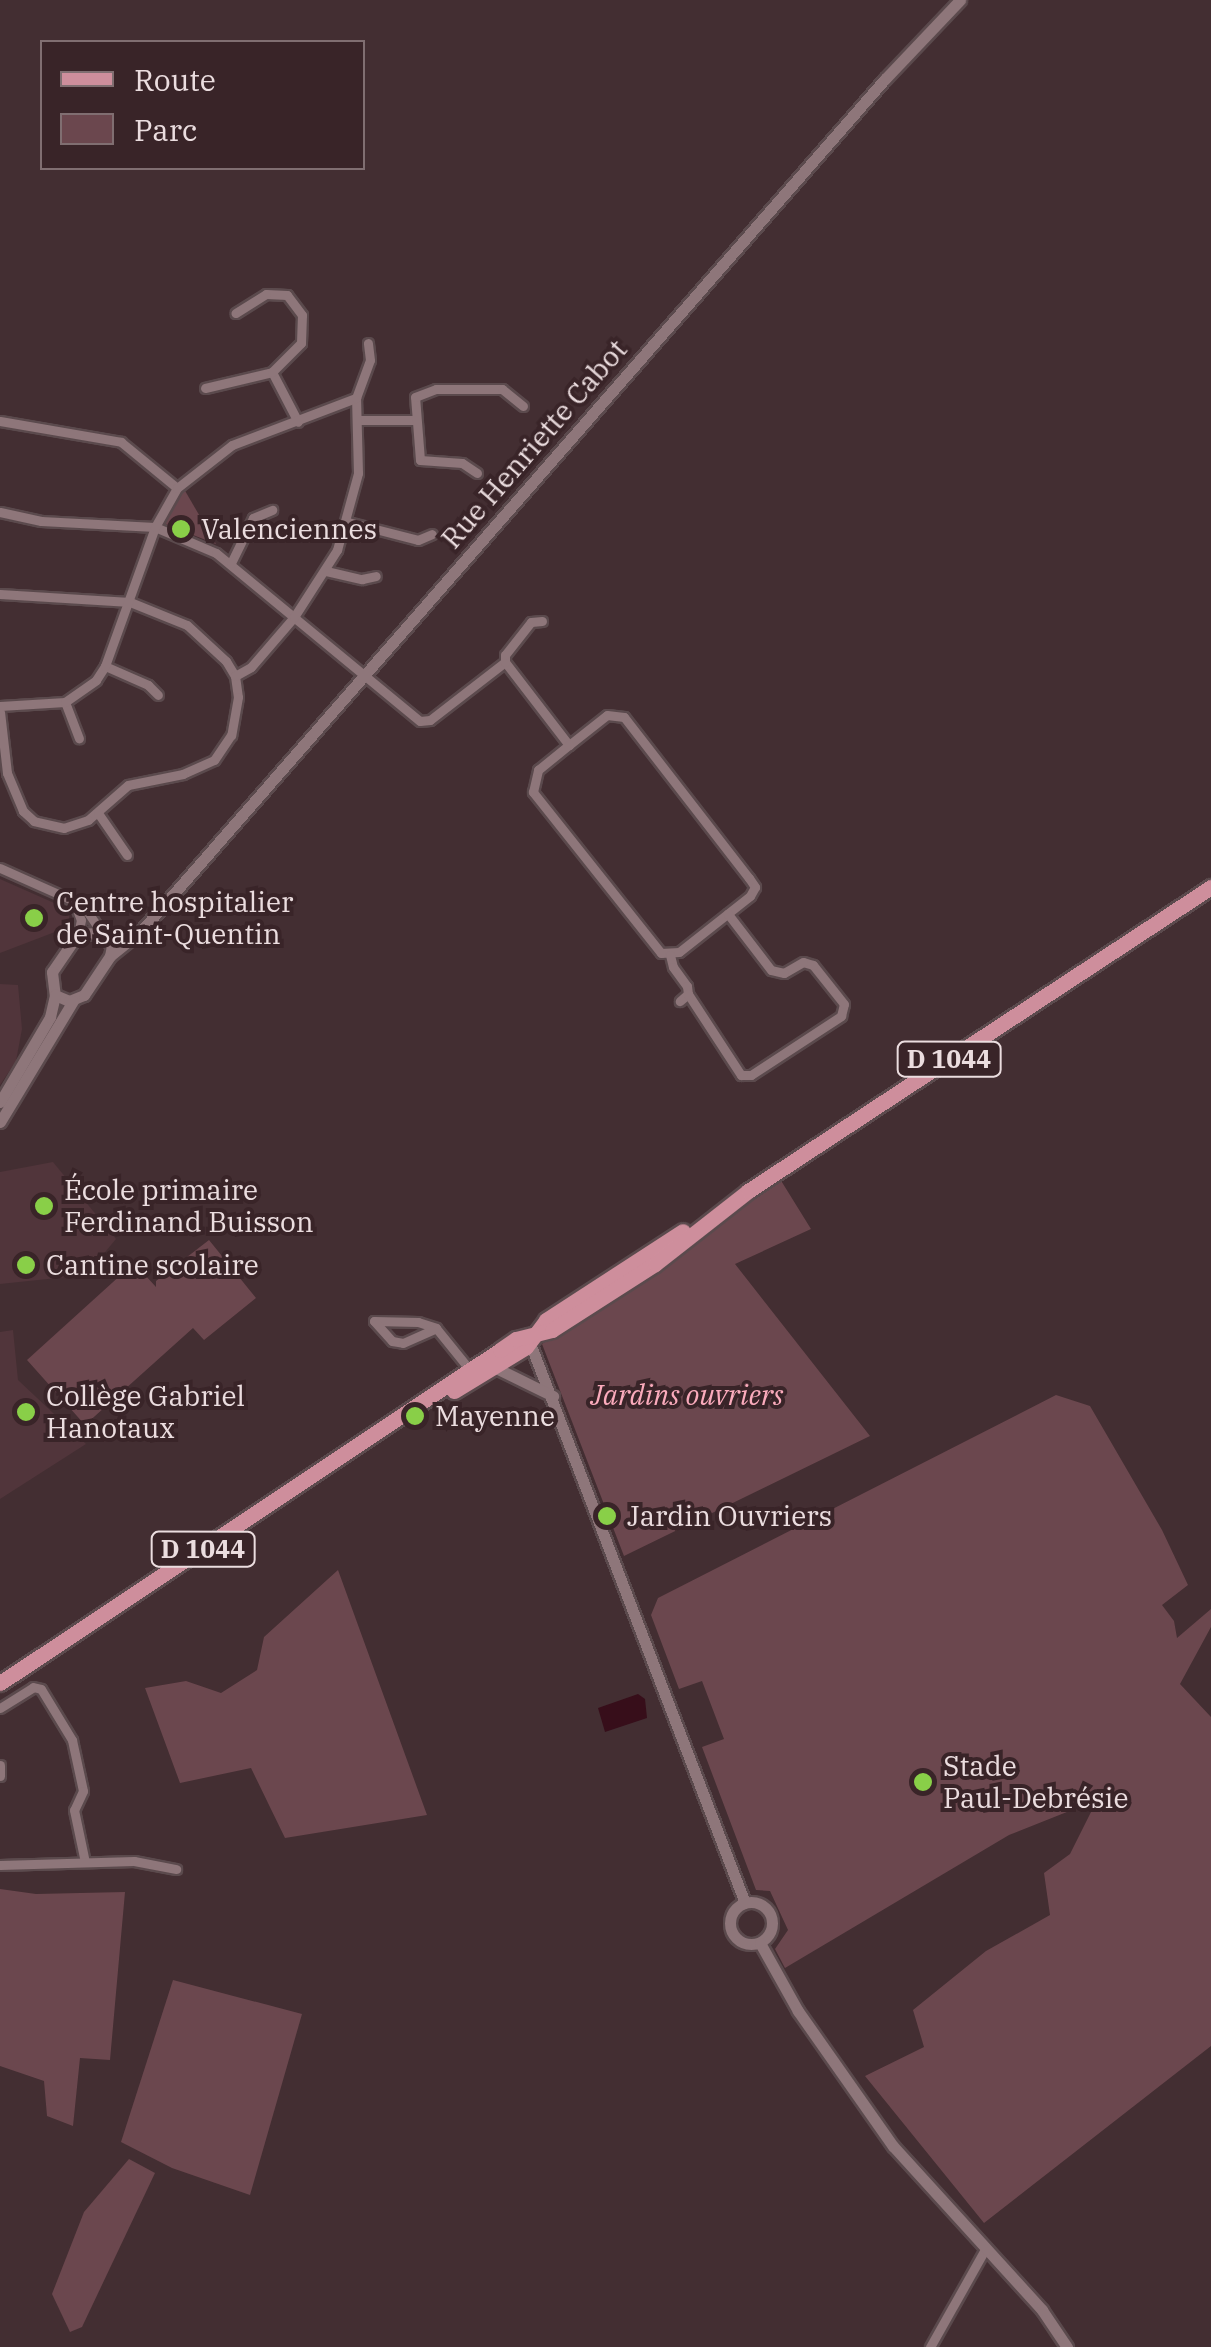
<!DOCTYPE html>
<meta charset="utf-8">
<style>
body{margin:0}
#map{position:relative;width:1211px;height:2347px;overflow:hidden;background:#432e32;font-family:"IBM Plex Serif",serif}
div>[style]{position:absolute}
.built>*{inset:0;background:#51353b}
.green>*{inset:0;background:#6b474e}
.water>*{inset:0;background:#370e1a}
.roads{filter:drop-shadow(2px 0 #5b4a4d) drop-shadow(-2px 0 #5b4a4d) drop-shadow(0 2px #5b4a4d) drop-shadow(0 -2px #5b4a4d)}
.minor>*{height:9px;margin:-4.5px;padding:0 4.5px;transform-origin:4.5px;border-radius:4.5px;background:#8e767a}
.tertiary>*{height:11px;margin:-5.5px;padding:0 5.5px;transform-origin:5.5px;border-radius:5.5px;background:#8e767a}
.tertiary>.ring{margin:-5.5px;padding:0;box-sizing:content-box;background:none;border:11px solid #8e767a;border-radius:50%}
.primary>*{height:15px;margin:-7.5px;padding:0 7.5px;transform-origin:7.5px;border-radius:7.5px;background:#ce8e9c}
.dots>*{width:28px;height:28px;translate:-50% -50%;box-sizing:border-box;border:5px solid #392428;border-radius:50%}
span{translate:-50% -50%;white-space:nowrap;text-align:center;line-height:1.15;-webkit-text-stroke:8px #392428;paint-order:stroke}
.shield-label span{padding:2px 8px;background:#392428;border:2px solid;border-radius:8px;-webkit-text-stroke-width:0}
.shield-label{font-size:25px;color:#ebdddf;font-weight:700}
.street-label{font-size:28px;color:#ebdddf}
.poi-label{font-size:28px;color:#ebdddf}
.left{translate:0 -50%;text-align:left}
.park-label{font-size:28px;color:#fbabbc;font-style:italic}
.legend{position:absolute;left:40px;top:40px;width:325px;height:130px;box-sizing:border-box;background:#392428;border:2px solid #806e71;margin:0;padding:12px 18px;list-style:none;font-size:30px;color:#ebdddf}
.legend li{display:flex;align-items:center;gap:20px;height:50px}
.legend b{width:50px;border:2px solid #806e71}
</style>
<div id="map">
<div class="built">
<i style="clip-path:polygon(0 879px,70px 910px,68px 927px,0 953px)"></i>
<i style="clip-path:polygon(0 984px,18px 985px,22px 1029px,16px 1061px,0 1085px)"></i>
<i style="clip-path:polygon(53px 1162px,116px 1239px,86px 1275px,0 1284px,0 1172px)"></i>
<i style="clip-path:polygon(13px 1330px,18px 1380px,86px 1444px,0 1499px,0 1332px)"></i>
</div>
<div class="green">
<i style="clip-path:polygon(184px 489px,216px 544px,165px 524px)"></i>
<i style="clip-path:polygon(780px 1179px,811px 1229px,735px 1264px,870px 1436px,624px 1556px,542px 1344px)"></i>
<i style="clip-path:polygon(209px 1240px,256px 1298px,204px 1340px,193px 1328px,85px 1425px,27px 1360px,134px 1263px,156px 1287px,156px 1281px)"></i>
<i style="clip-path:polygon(1056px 1395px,1090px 1406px,1162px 1530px,1188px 1585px,1162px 1605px,1174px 1621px,1177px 1638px,1211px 1609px,1211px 1627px,1180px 1684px,1211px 1717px,1211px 2046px,984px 2223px,865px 2076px,924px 2047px,913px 2010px,986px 1951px,1050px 1915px,1044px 1873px,1070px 1854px,1097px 1800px,1009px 1835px,785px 1968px,775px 1949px,788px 1930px,770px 1891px,756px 1890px,702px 1747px,724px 1739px,702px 1681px,679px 1689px,651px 1615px,658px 1598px)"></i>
<i style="clip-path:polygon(338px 1570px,427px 1815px,285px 1838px,251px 1768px,180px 1783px,145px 1688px,186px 1681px,221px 1693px,257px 1670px,264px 1637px)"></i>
<i style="clip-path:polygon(0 1889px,36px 1894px,125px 1892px,110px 2060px,80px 2058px,73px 2126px,47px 2116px,44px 2081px,0 2066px)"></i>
<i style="clip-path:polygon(173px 1980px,302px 2014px,250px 2195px,172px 2168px,121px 2142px)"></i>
<i style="clip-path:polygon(129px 2159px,155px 2173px,82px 2327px,70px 2332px,52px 2294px,84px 2212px)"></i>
</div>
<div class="water">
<i style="clip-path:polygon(638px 1694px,645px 1699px,647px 1718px,605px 1732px,598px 1708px)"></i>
</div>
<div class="roads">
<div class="minor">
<i style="left:272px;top:372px;width:56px;rotate:62.5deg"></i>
<i style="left:205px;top:388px;width:69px;rotate:-13.4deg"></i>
<i style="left:272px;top:372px;width:41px;rotate:-45deg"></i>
<i style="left:301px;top:343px;width:28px;rotate:-88deg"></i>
<i style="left:302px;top:315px;width:25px;rotate:-127deg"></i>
<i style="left:287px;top:295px;width:21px;rotate:-177deg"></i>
<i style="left:266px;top:294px;width:36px;rotate:148deg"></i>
<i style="left:360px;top:420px;width:55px"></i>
<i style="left:0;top:421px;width:123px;rotate:9.8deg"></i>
<i style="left:121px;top:442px;width:72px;rotate:39.4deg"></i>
<i style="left:477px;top:473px;width:18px;rotate:-146deg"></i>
<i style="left:462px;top:463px;width:42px;rotate:-175.9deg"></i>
<i style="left:420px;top:460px;width:63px;rotate:-94.5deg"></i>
<i style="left:415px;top:397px;width:22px;rotate:-21deg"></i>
<i style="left:436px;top:389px;width:66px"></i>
<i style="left:502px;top:389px;width:27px;rotate:39deg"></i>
<i style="left:0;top:512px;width:42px;rotate:12.4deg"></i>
<i style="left:41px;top:521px;width:114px;rotate:3deg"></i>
<i style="left:155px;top:527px;width:66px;rotate:23.1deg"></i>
<i style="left:216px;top:553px;width:264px;rotate:39.5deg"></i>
<i style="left:420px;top:721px;width:10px;rotate:-6deg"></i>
<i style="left:430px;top:720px;width:95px;rotate:-37.7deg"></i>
<i style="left:505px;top:662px;width:105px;rotate:52.4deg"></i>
<i style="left:569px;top:745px;width:48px;rotate:-38.3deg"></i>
<i style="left:607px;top:715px;width:17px;rotate:7deg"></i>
<i style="left:624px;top:717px;width:204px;rotate:52.2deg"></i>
<i style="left:749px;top:878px;width:11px;rotate:56deg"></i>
<i style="left:755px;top:887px;width:10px;rotate:119deg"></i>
<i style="left:750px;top:896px;width:90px;rotate:141.7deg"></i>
<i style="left:679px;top:952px;width:18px;rotate:177deg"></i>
<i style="left:661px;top:953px;width:206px;rotate:-128.5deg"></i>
<i style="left:533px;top:792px;width:23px;rotate:-77deg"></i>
<i style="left:538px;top:770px;width:40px;rotate:-39deg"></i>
<i style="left:348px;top:522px;width:72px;rotate:14.4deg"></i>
<i style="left:418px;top:540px;width:15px;rotate:-23deg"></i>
<i style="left:231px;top:563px;width:50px;rotate:-63.9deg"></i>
<i style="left:253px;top:518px;width:21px;rotate:-23deg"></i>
<i style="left:326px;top:571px;width:37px;rotate:13deg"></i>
<i style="left:362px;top:579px;width:14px;rotate:-12deg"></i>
<i style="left:0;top:594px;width:130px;rotate:3.5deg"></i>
<i style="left:130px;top:602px;width:61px;rotate:22deg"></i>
<i style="left:187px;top:625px;width:53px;rotate:42.7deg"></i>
<i style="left:226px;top:661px;width:17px;rotate:59deg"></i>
<i style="left:235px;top:676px;width:21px;rotate:82deg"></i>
<i style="left:238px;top:697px;width:39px;rotate:100deg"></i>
<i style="left:231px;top:735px;width:30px;rotate:124deg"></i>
<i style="left:214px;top:760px;width:34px;rotate:156deg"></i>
<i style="left:183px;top:774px;width:56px;rotate:168.7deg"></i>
<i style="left:128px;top:785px;width:53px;rotate:138.8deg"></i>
<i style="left:88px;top:820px;width:25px;rotate:162deg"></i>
<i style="left:64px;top:828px;width:31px;rotate:-167deg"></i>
<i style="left:34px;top:821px;width:15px;rotate:-138deg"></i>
<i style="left:23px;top:811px;width:41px;rotate:-112.8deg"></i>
<i style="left:7px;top:773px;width:61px;rotate:-96.5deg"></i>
<i style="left:505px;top:662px;width:7px;rotate:-90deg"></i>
<i style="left:505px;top:655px;width:42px;rotate:-51.8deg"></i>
<i style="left:531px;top:622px;width:11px;rotate:-5deg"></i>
<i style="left:105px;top:666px;width:47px;rotate:23.8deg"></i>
<i style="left:148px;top:685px;width:14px;rotate:45deg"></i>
<i style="left:235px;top:676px;width:18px;rotate:-29deg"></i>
<i style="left:251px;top:667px;width:66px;rotate:-49.3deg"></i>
<i style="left:294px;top:617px;width:80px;rotate:-57.3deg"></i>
<i style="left:337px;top:550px;width:80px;rotate:-74.7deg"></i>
<i style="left:358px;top:473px;width:75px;rotate:-91.5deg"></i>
<i style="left:65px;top:702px;width:39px;rotate:69deg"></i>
<i style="left:0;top:706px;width:65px;rotate:-3.5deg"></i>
<i style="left:65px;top:702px;width:38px;rotate:-35deg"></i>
<i style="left:96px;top:680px;width:17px;rotate:-57deg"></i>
<i style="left:105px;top:666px;width:148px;rotate:-70.2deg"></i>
<i style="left:155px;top:527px;width:45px;rotate:-60.6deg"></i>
<i style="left:177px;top:488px;width:70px;rotate:-38deg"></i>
<i style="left:232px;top:445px;width:133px;rotate:-20.8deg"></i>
<i style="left:356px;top:398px;width:40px;rotate:-69.8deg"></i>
<i style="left:370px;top:360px;width:17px;rotate:-97deg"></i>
<i style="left:98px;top:813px;width:51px;rotate:55.4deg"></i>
<i style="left:0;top:868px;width:91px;rotate:24deg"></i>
<i style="left:83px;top:905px;width:34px;rotate:56deg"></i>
<i style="left:74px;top:902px;width:19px;rotate:69deg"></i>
<i style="left:81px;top:920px;width:14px;rotate:102deg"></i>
<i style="left:670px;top:955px;width:12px;rotate:76deg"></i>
<i style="left:673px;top:967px;width:24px;rotate:54deg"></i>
<i style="left:687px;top:986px;width:8px;rotate:83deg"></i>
<i style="left:688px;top:994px;width:11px;rotate:139deg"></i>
<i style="left:688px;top:994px;width:97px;rotate:56.8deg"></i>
<i style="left:741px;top:1075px;width:10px"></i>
<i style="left:751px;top:1075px;width:108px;rotate:-33.2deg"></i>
<i style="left:841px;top:1016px;width:12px;rotate:-76deg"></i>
<i style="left:844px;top:1004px;width:50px;rotate:-128.5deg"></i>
<i style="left:813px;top:965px;width:10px;rotate:-163deg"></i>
<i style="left:803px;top:962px;width:22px;rotate:150deg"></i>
<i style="left:784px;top:973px;width:13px;rotate:-167deg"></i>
<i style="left:771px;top:970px;width:71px;rotate:-127.5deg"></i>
<i style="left:374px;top:1321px;width:44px;rotate:1.3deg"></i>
<i style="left:418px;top:1322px;width:19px;rotate:18deg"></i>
<i style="left:436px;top:1328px;width:54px;rotate:51deg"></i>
<i style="left:374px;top:1321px;width:27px;rotate:48deg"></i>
<i style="left:392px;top:1341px;width:11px;rotate:10deg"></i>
<i style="left:403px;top:1343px;width:36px;rotate:-24deg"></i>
<i style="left:0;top:1708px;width:39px;rotate:-32deg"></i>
<i style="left:33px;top:1687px;width:8px;rotate:14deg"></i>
<i style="left:41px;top:1689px;width:60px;rotate:58.7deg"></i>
<i style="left:72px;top:1740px;width:52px;rotate:77.8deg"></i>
<i style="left:83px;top:1791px;width:21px;rotate:115deg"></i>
<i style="left:74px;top:1810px;width:53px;rotate:78.1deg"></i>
<i style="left:0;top:1765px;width:11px;rotate:90deg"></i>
<i style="left:0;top:1865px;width:134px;rotate:-1.7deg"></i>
<i style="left:134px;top:1861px;width:43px;rotate:10.8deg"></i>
<i style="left:930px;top:2347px;width:110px;rotate:-60.6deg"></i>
</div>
<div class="tertiary">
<i style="left:110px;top:956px;width:10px;rotate:-79deg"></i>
<i style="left:112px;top:946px;width:16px;rotate:-128deg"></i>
<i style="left:102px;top:933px;width:24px;rotate:178deg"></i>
<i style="left:78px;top:934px;width:46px;rotate:124.4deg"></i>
<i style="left:52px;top:972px;width:23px;rotate:83deg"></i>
<i style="left:55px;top:995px;width:15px;rotate:23deg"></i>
<i style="left:69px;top:1001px;width:16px;rotate:-22deg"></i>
<i style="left:84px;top:995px;width:47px;rotate:-56.3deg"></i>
<i style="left:110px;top:956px;width:41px;rotate:-39.1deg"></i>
<i style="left:142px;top:930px;width:1130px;rotate:-48.88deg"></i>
<i style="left:885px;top:79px;width:109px;rotate:-46.5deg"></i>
<i style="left:0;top:1102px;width:99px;rotate:-59.5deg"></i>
<i style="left:50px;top:1017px;width:23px;rotate:-77deg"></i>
<i style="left:0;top:1122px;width:141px;rotate:-58.9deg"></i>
<i style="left:528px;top:1338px;width:605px;rotate:68.99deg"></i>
<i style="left:494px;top:1367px;width:66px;rotate:26.2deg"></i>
<i class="ring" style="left:730px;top:1902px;width:31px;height:31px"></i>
<i style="left:760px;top:1943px;width:78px;rotate:60.8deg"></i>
<i style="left:798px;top:2011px;width:165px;rotate:54.9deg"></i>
<i style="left:893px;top:2146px;width:222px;rotate:47.7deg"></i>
<i style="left:1042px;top:2310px;width:45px;rotate:56deg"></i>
</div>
<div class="primary">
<i style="left:454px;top:1391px;width:84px;rotate:-31.4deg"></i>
<i style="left:526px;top:1347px;width:34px;rotate:-53deg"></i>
<i style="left:546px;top:1320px;width:163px;rotate:-33deg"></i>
<i style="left:0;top:1683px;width:601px;rotate:-33.66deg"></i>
<i style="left:500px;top:1350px;width:19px;rotate:-35deg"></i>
<i style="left:516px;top:1339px;width:37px;rotate:-14deg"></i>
<i style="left:552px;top:1330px;width:122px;rotate:-32.7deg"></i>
<i style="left:655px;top:1264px;width:118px;rotate:-38.1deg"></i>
<i style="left:748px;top:1191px;width:554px;rotate:-33.29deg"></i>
</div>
</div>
<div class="dots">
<i style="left:181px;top:529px;background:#89cf48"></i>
<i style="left:34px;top:918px;background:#89cf48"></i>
<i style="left:44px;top:1206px;background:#89cf48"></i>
<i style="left:26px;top:1265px;background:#89cf48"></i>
<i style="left:26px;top:1412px;background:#89cf48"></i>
<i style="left:415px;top:1416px;background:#89cf48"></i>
<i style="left:607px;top:1516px;background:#89cf48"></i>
<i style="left:923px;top:1782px;background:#89cf48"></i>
</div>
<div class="shield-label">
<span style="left:949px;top:1059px">D 1044</span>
<span style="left:203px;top:1549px">D 1044</span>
</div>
<div class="street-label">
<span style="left:534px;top:444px;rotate:-49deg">Rue Henriette Cabot</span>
</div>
<div class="poi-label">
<span class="left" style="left:201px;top:529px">Valenciennes</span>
<span class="left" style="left:56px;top:918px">Centre hospitalier<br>de Saint-Quentin</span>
<span class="left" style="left:64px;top:1206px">École primaire<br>Ferdinand Buisson</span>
<span class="left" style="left:46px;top:1265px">Cantine scolaire</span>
<span class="left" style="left:46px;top:1412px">Collège Gabriel<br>Hanotaux</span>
<span class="left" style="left:435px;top:1416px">Mayenne</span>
<span class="left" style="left:627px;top:1516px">Jardin Ouvriers</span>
<span class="left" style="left:943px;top:1782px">Stade<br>Paul-Debrésie</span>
</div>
<div class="park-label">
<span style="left:687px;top:1395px">Jardins ouvriers</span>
</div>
<ul class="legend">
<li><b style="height:12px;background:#ce8e9c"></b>Route</li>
<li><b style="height:28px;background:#6b474e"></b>Parc</li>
</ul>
</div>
